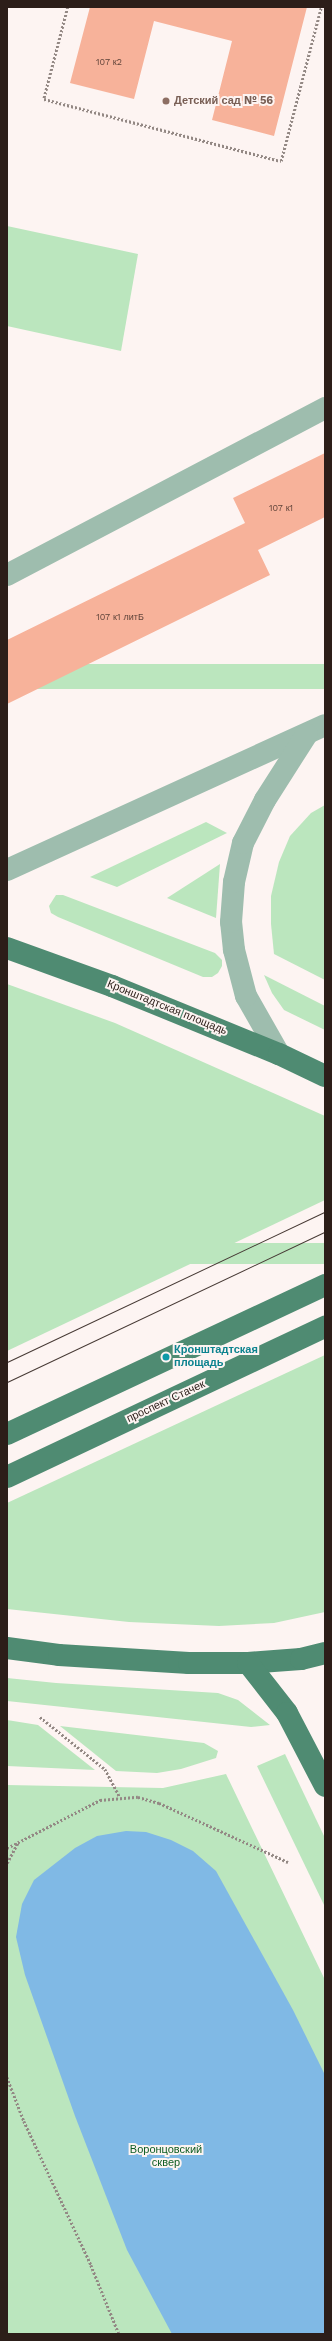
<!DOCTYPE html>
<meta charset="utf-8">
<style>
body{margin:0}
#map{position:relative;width:332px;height:2341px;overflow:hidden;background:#fdf4f2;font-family:"Work Sans",sans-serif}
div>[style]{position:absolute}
.green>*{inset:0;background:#bbe6be;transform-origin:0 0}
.water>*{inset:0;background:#80b9e5}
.building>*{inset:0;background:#f7b29a}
.path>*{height:2.5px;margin-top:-1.25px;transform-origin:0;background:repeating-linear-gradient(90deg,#938884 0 2px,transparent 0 4px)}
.minor>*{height:22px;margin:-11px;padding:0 11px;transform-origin:11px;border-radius:11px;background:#9ebdae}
.major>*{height:22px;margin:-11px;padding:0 11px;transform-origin:11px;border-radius:11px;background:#4f8b72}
.tram>*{height:1px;margin:-0.5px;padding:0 0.5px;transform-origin:0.5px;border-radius:0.5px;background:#463934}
.dots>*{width:11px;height:11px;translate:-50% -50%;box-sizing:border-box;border:2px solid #fdf4f2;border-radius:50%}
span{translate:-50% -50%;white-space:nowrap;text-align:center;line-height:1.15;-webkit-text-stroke:4px #fdf4f2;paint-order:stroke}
.number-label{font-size:9px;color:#5f4339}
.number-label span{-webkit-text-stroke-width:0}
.education-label{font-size:11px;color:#785e54;font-weight:700}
.left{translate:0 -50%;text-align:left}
.street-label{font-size:11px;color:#2c1e19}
.culture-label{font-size:11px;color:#0d838f;font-weight:700}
.park-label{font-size:11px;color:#0e5d22}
.frame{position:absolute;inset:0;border:8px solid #2c1e19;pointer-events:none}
</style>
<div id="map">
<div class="green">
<i style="clip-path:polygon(7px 226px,138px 254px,121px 351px,7px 326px)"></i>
<i style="left:325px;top:664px;width:25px;height:329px;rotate:90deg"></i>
<i style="clip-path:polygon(325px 805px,325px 980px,274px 954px,271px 924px,271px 896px,279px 862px,290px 836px,311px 813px)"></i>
<i style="clip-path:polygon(206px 822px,227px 833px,117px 887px,90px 877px)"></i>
<i style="clip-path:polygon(220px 864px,216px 918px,167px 898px)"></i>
<i style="clip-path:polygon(56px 895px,63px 895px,215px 953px,222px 960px,222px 966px,218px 973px,212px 977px,203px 977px,58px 917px,51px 913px,49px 906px)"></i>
<i style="clip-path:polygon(264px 975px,325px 1006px,325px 1030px,284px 1010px,272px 993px)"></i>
<i style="clip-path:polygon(7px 984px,115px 1023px,325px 1116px,325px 1200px,7px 1351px)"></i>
<i style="left:325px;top:1243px;width:21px;height:351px;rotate:90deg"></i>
<i style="clip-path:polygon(325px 1355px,325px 1612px,274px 1623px,219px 1626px,129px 1622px,7px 1609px,7px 1503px)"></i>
<i style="clip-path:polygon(7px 1678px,56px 1683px,218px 1693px,238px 1700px,270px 1725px,251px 1727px,7px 1701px)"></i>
<i style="clip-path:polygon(7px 1720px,38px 1725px,95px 1770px,7px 1766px)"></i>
<i style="clip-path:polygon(60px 1726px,204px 1743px,218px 1751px,216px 1758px,181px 1769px,157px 1773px,116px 1771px)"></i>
<i style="clip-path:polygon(285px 1754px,325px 1838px,325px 1907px,257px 1766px)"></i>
<i style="clip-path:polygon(226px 1774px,325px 1980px,325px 2334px,7px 2334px,7px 1785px,163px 1788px)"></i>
</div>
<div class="water">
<i style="clip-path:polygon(126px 1831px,146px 1832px,171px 1840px,193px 1851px,216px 1871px,293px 2010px,325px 2075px,325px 2334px,172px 2334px,127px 2250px,75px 2116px,25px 1975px,16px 1937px,22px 1904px,34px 1880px,75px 1848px,97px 1836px)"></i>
</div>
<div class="building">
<i style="clip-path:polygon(90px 7px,307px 7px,274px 136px,212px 120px,232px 41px,154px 21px,134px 99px,70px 83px)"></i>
<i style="clip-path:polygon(325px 453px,325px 517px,258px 550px,270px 575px,7px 704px,7px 640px,245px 523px,233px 498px)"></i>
</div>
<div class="path">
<i style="left:68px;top:7px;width:95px;rotate:104.6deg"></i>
<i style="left:44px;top:99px;width:245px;rotate:14.7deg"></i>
<i style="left:281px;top:161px;width:159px;rotate:-75.4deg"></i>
<i style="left:40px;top:1717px;width:83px;rotate:38.7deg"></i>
<i style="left:105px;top:1769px;width:32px;rotate:62deg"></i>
<i style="left:7px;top:1848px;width:105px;rotate:-27.3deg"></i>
<i style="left:100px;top:1800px;width:38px;rotate:-5deg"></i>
<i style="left:138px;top:1797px;width:22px;rotate:16deg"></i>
<i style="left:159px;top:1803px;width:142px;rotate:24.6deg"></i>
<i style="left:7px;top:1863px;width:24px;rotate:-62deg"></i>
<i style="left:7px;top:2077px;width:47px;rotate:68.9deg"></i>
<i style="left:24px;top:2121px;width:159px;rotate:65deg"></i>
<i style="left:91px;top:2265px;width:74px;rotate:67.9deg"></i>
</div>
<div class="minor">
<i style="left:7px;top:575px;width:359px;rotate:-27.7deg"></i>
<i style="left:7px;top:870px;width:349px;rotate:-24.5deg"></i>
<i style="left:279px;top:1054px;width:67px;rotate:-119.6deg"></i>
<i style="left:246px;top:996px;width:48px;rotate:-104.6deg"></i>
<i style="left:234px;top:950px;width:28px;rotate:-96deg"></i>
<i style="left:231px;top:922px;width:40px;rotate:-85.7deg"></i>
<i style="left:234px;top:882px;width:40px;rotate:-77deg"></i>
<i style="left:243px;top:843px;width:48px;rotate:-62.9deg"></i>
<i style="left:265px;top:800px;width:78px;rotate:-57.5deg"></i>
</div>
<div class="major">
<i style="left:7px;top:948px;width:112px;rotate:19.9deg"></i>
<i style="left:112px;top:986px;width:180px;rotate:22.2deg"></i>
<i style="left:279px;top:1054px;width:51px;rotate:25.6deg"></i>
<i style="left:7px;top:1434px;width:351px;rotate:-25.1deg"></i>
<i style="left:7px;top:1477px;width:352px;rotate:-25.3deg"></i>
<i style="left:7px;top:1648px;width:52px;rotate:7.7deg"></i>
<i style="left:59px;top:1655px;width:130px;rotate:3.5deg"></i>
<i style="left:189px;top:1663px;width:59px"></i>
<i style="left:248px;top:1663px;width:53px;rotate:-4.3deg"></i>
<i style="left:301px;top:1659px;width:25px;rotate:-14deg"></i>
<i style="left:248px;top:1663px;width:63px;rotate:52deg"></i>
<i style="left:287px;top:1713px;width:82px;rotate:62.5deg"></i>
</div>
<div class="tram">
<i style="left:7px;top:1362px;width:352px;rotate:-25.3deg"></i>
<i style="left:7px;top:1382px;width:352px;rotate:-25.3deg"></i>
</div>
<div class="dots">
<i style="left:166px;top:101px;background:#8d6e63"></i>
<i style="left:166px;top:1357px;background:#0f9aa8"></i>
</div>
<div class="number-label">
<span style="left:109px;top:62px">107 к2</span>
<span style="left:281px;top:508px">107 к1</span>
<span style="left:120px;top:617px">107 к1 литБ</span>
</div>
<div class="education-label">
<span class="left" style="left:174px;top:101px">Детский сад № 56</span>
</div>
<div class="street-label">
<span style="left:167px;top:1008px;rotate:22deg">Кронштадтская площадь</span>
<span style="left:166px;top:1402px;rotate:-25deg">проспект Стачек</span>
</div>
<div class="culture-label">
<span class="left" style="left:174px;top:1357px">Кронштадтская<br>площадь</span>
</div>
<div class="park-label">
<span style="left:166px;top:2157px">Воронцовский<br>сквер</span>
</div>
<div class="frame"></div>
</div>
